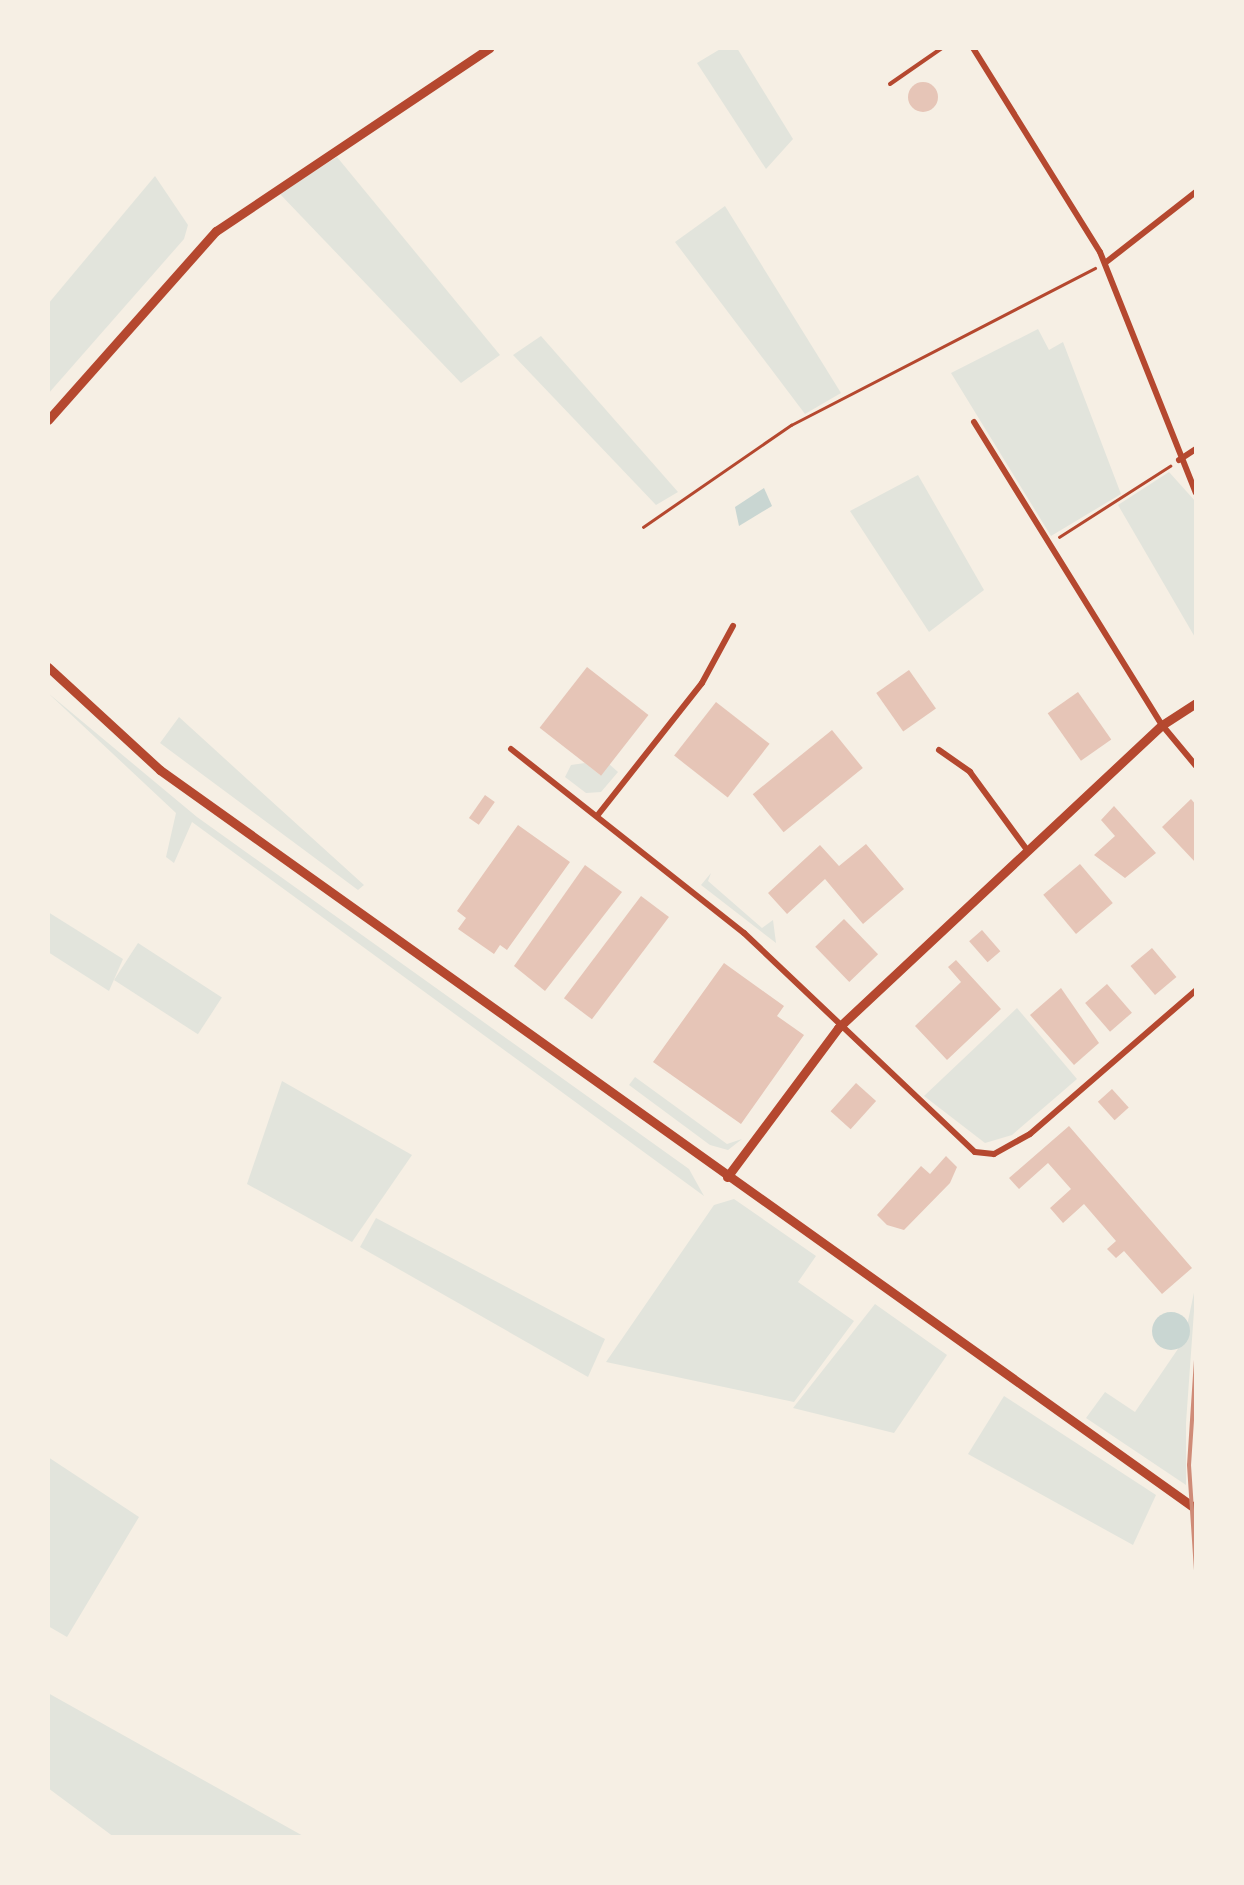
<!DOCTYPE html>
<html>
<head>
<meta charset="utf-8">
<style>
	body { margin:0 }
	#map { position:relative; width:1244px; height:1885px; overflow:hidden; background:#f6efe4; font-family:Mulish,sans-serif }
	div>[style] { position:absolute }
	[style*='--x'] { left:calc(var(--x)*1px); top:calc(var(--y)*1px); width:calc(var(--w)*1px); rotate:calc(var(--a)*1deg) }
	.green>* { inset:0; background:#e2e4dc; transform-origin:0 0 }
	.water>* { inset:0; background:#c9d6d2 }
	.round { border-radius:50% }
	.building>* { inset:0; background:#e6c5b7; transform-origin:0 0 }
	.path>* { height:2.5px; margin:-1.25px; padding:0 1.25px; transform-origin:1.25px; border-radius:1.25px; background:#b5482f }
	.service>* { height:4px; margin:-2px; padding:0 2px; transform-origin:2px; border-radius:2px; background:#b5482f }
	.minor>* { height:6px; margin:-3px; padding:0 3px; transform-origin:3px; border-radius:3px; background:#b5482f }
	.tertiary>* { height:9px; margin:-4.5px; padding:0 4.5px; transform-origin:4.5px; border-radius:4.5px; background:#b5482f }
	.secondary>* { height:9px; margin:-4.5px; padding:0 4.5px; transform-origin:4.5px; border-radius:4.5px; background:#b5482f }
	.rail>* { height:4px; margin:-2px; padding:0 2px; transform-origin:2px; border-radius:2px; background:#cf8b77 }
	span { translate:-50% -50%; white-space:nowrap; text-align:center; line-height:1.15; -webkit-text-stroke:8px #f6efe4; paint-order:stroke }
	.frame { position:absolute; inset:0; border:50px solid #f6efe4; pointer-events:none }
</style>
</head>
<body>
<div id="map">
	<div class="green">
		<div style="clip-path:polygon(722px 48px,737px 48px,793px 139px,766px 169px,697px 63px)"></div>
		<div style="clip-path:polygon(337px 157px,500px 355px,461px 383px,279px 193px)"></div>
		<div style="clip-path:polygon(155px 176px,188px 225px,184px 239px,48px 394px,48px 304px)"></div>
		<div style="clip-path:polygon(725px 206px,841px 393px,805px 414px,675px 242px)"></div>
		<div style="clip-path:polygon(1038px 329px,1049px 350px,1063px 342px,1121px 494px,1051px 536px,951px 373px)"></div>
		<div style="clip-path:polygon(541px 336px,678px 492px,656px 505px,513px 355px)"></div>
		<div style="clip-path:polygon(1169px 472px,1196px 502px,1196px 639px,1118px 505px)"></div>
		<div style="clip-path:polygon(918px 475px,984px 590px,929px 632px,850px 511px)"></div>
		<div style="clip-path:polygon(48px 693px,197px 817px,689px 1169px,704px 1196px,192px 822px,174px 863px,166px 857px,176px 813px)"></div>
		<div style="clip-path:polygon(179px 717px,258px 789px,364px 885px,358px 890px,160px 743px)"></div>
		<div style="clip-path:polygon(585px 763px,600px 775px,609px 764px,618px 772px,601px 792px,586px 793px,565px 777px,571px 765px)"></div>
		<div style="clip-path:polygon(711px 873px,708px 881px,762px 928px,773px 920px,776px 943px,701px 885px)"></div>
		<div style="clip-path:polygon(48px 912px,123px 959px,109px 991px,48px 952px)"></div>
		<div style="left:138px;top:943px;width:100px;height:44px;rotate:33deg"></div>
		<div style="clip-path:polygon(1017px 1008px,1077px 1079px,1012px 1135px,985px 1143px,924px 1096px)"></div>
		<div style="clip-path:polygon(635px 1077px,727px 1144px,742px 1139px,728px 1150px,710px 1145px,629px 1085px)"></div>
		<div style="clip-path:polygon(282px 1081px,412px 1155px,352px 1242px,247px 1184px)"></div>
		<div style="clip-path:polygon(734px 1199px,816px 1256px,798px 1282px,854px 1321px,794px 1402px,606px 1362px,714px 1205px)"></div>
		<div style="clip-path:polygon(376px 1218px,605px 1339px,588px 1377px,360px 1247px)"></div>
		<div style="clip-path:polygon(1196px 1283px,1186px 1423px,1186px 1485px,1086px 1418px,1105px 1392px,1135px 1412px,1184px 1340px)"></div>
		<div style="clip-path:polygon(875px 1304px,947px 1355px,894px 1433px,793px 1408px)"></div>
		<div style="clip-path:polygon(1004px 1396px,1156px 1495px,1133px 1545px,968px 1454px)"></div>
		<div style="clip-path:polygon(48px 1457px,139px 1517px,67px 1637px,48px 1626px)"></div>
		<div style="clip-path:polygon(48px 1692px,48px 1693px,305px 1837px,114px 1837px,48px 1788px)"></div>
	</div>
	<div class="water">
		<div style="clip-path:polygon(764px 488px,772px 506px,739px 526px,735px 507px)"></div>
		<div class="round" style="left:1152px;top:1312px;width:38px;height:38px"></div>
	</div>
	<div class="building">
		<div class="round" style="left:908px;top:82px;width:30px;height:30px"></div>
		<div style="left:587px;top:667px;width:78px;height:77px;rotate:38deg"></div>
		<div style="left:909px;top:670px;width:47px;height:40px;rotate:55deg"></div>
		<div style="left:1078px;top:692px;width:58px;height:37px;rotate:55deg"></div>
		<div style="left:716px;top:702px;width:68px;height:68px;rotate:38deg"></div>
		<div style="left:832px;top:730px;width:49px;height:102px;rotate:51deg"></div>
		<div style="left:485px;top:795px;width:12px;height:28px;rotate:35deg"></div>
		<div style="clip-path:polygon(1191px 799px,1196px 805px,1196px 863px,1162px 827px)"></div>
		<div style="clip-path:polygon(1114px 806px,1156px 853px,1125px 878px,1094px 855px,1115px 836px,1101px 820px)"></div>
		<div style="clip-path:polygon(518px 825px,570px 862px,507px 950px,500px 945px,494px 954px,458px 929px,466px 918px,457px 911px)"></div>
		<div style="clip-path:polygon(866px 844px,904px 889px,863px 924px,825px 879px,787px 914px,768px 893px,820px 845px,839px 866px)"></div>
		<div style="left:1080px;top:864px;width:51px;height:48px;rotate:50deg"></div>
		<div style="clip-path:polygon(585px 865px,622px 892px,545px 991px,514px 966px)"></div>
		<div style="left:641px;top:896px;width:35px;height:128px;rotate:37deg"></div>
		<div style="left:844px;top:919px;width:49px;height:40px;rotate:46deg"></div>
		<div style="left:982px;top:930px;width:28px;height:17px;rotate:49deg"></div>
		<div style="left:1152px;top:948px;width:38px;height:28px;rotate:50deg"></div>
		<div style="clip-path:polygon(956px 960px,1001px 1009px,947px 1060px,915px 1026px,961px 982px,948px 967px)"></div>
		<div style="clip-path:polygon(724px 963px,784px 1006px,777px 1016px,804px 1035px,741px 1124px,653px 1062px)"></div>
		<div style="left:1107px;top:984px;width:38px;height:29px;rotate:49deg"></div>
		<div style="clip-path:polygon(1061px 988px,1099px 1043px,1074px 1065px,1030px 1015px)"></div>
		<div style="left:856px;top:1083px;width:27px;height:38px;rotate:42deg"></div>
		<div style="left:1112px;top:1089px;width:25px;height:19px;rotate:48deg"></div>
		<div style="clip-path:polygon(1069px 1126px,1192px 1268px,1162px 1294px,1124px 1251px,1116px 1258px,1107px 1249px,1116px 1241px,1084px 1204px,1063px 1223px,1050px 1208px,1071px 1189px,1048px 1163px,1019px 1189px,1009px 1178px)"></div>
		<div style="clip-path:polygon(946px 1156px,957px 1167px,950px 1183px,904px 1230px,887px 1225px,877px 1215px,921px 1166px,930px 1174px)"></div>
	</div>
	<div class="path">
		<div style="--x:643;--y:527;--w:180;--a:-34.6"></div>
		<div style="--x:791;--y:425;--w:342;--a:-27.3"></div>
		<div style="--x:1059;--y:537;--w:132;--a:-32.6"></div>
	</div>
	<div class="service">
		<div style="--x:890;--y:84;--w:63;--a:-34.7"></div>
	</div>
	<div class="minor">
		<div style="--x:973;--y:48;--w:240;--a:58.1"></div>
		<div style="--x:1100;--y:252;--w:259;--a:68.3"></div>
		<div style="--x:1105;--y:263;--w:115;--a:-38"></div>
		<div style="--x:974;--y:422;--w:357;--a:58.2"></div>
		<div style="--x:1162;--y:725;--w:53;--a:50.3"></div>
		<div style="--x:1179;--y:460;--w:20;--a:-33"></div>
		<div style="--x:511;--y:749;--w:297;--a:38.3"></div>
		<div style="--x:744;--y:933;--w:318;--a:43.5"></div>
		<div style="--x:975;--y:1152;--w:19;--a:6"></div>
		<div style="--x:994;--y:1154;--w:41;--a:-29.1"></div>
		<div style="--x:1030;--y:1134;--w:220;--a:-40.9"></div>
		<div style="--x:939;--y:750;--w:38;--a:35"></div>
		<div style="--x:970;--y:772;--w:97;--a:53.8"></div>
		<div style="--x:597;--y:816;--w:169;--a:-51.7"></div>
		<div style="--x:702;--y:683;--w:65;--a:-61.5"></div>
	</div>
	<div class="tertiary">
		<div style="--x:48;--y:420;--w:253;--a:-48.4"></div>
		<div style="--x:216;--y:231;--w:329;--a:-33.8"></div>
		<div style="--x:727;--y:1177;--w:186;--a:-53.3"></div>
		<div style="--x:838;--y:1028;--w:444;--a:-43.1"></div>
		<div style="--x:1162;--y:725;--w:40;--a:-32.9"></div>
	</div>
	<div class="secondary">
		<div style="--x:48;--y:667;--w:152;--a:42.6"></div>
		<div style="--x:160;--y:770;--w:1273;--a:35.5"></div>
	</div>
	<div class="rail">
		<div style="--x:1196;--y:1360;--w:105;--a:93.8"></div>
		<div style="--x:1189;--y:1465;--w:105;--a:86.2"></div>
	</div>
	<div class="frame"></div>
</div>
</body>
</html>
